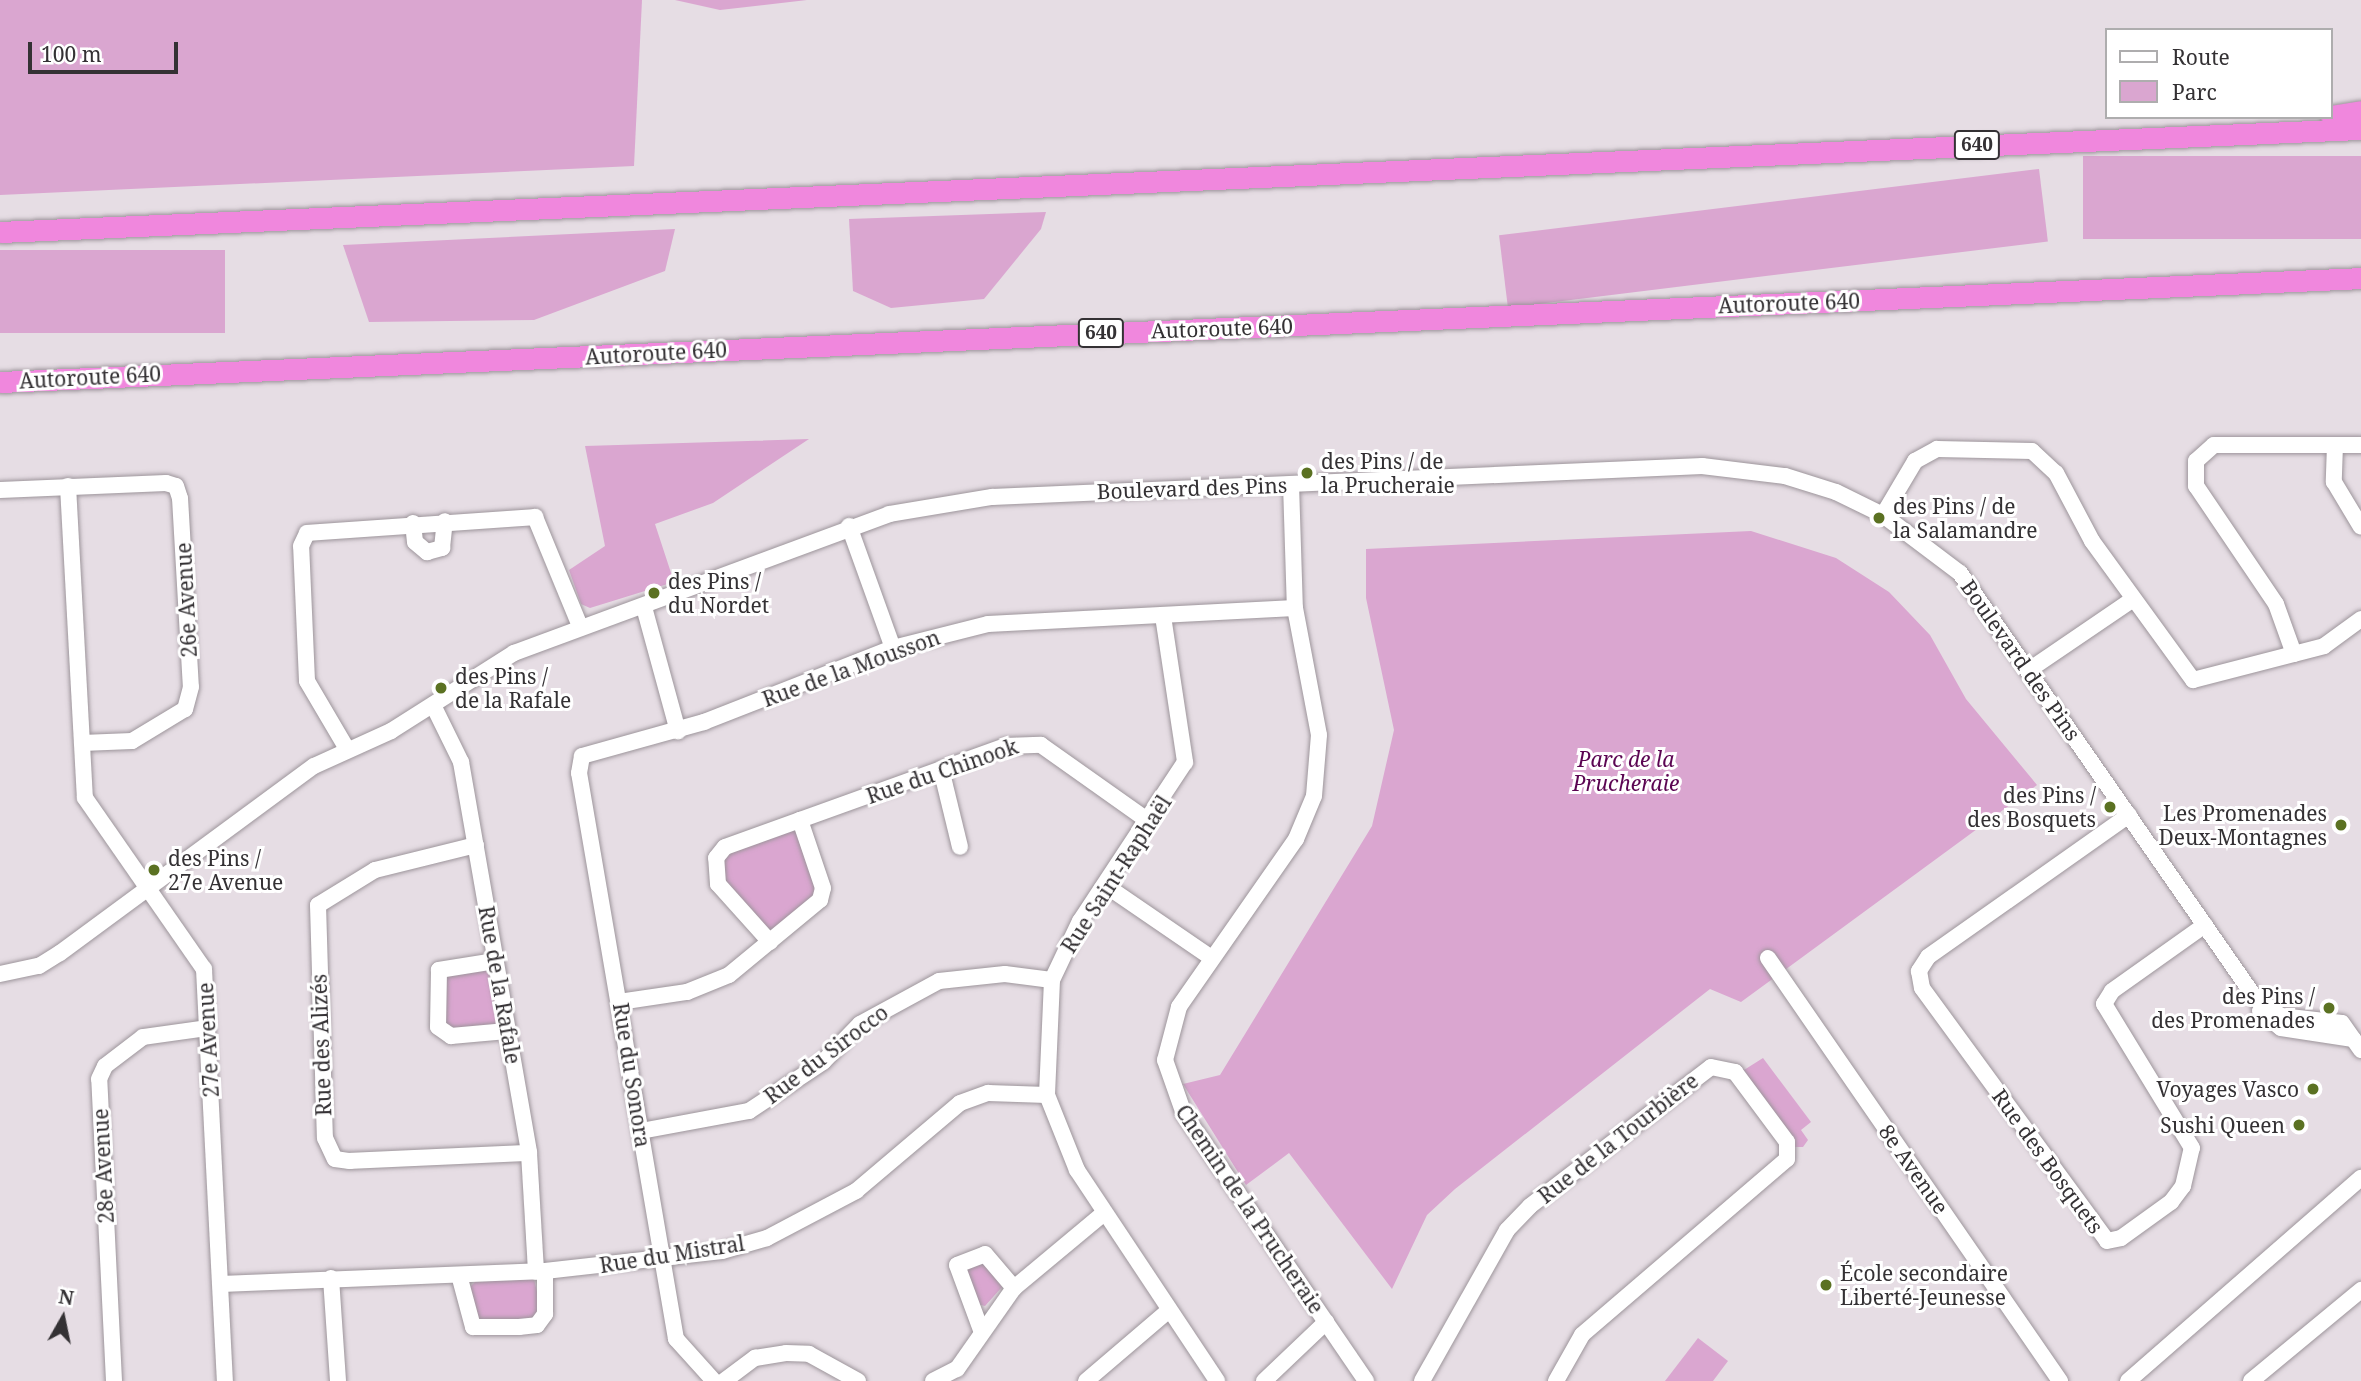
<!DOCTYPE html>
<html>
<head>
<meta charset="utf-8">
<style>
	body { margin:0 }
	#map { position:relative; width:2361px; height:1381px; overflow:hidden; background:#e6dde4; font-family:"Noto Serif",serif }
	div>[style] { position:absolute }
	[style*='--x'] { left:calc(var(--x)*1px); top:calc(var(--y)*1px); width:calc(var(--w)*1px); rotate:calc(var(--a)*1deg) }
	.green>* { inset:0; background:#daa6d0; transform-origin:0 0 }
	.roads { filter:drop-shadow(0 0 2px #9d959b) drop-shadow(0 0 2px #9d959b) }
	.minor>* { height:16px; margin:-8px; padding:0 8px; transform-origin:8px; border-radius:8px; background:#fff }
	.highway>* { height:21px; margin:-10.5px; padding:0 10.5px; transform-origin:10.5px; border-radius:10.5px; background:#f087dd }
	.dots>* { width:19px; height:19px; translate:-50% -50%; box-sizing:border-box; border:4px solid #fff; border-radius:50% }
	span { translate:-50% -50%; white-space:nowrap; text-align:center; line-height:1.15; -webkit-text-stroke:6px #fff; paint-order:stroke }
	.shield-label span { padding:2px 5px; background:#fff; border:2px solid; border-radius:5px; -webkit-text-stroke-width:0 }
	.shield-label { font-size:19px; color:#343134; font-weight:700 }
	.street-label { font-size:21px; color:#343134 }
	.poi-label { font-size:21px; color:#343134 }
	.left { translate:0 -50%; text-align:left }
	.right { translate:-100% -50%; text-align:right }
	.park-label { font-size:21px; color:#5b0552; font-style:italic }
	.legend { position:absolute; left:2105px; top:28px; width:228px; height:91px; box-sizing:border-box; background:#fff; border:2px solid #aeadae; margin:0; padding:9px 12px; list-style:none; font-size:21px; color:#343134 }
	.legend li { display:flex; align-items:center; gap:14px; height:35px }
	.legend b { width:35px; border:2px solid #aeadae }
	.north { position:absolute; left:28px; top:1283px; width:70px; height:70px; -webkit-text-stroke:5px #fff; paint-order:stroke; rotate:9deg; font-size:19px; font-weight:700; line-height:28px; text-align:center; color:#343134 }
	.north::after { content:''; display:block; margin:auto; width:24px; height:32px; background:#343134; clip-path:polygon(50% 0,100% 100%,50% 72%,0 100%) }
	.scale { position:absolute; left:28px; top:42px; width:150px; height:32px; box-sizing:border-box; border:4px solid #343134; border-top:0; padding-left:9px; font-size:21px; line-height:24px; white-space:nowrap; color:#343134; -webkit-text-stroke:5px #fff; paint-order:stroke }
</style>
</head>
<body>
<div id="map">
	<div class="green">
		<div style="clip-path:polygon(0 0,642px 0,634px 166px,0 195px)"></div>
		<div style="clip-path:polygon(675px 0,807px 0,720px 10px)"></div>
		<div style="left:2361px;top:156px;width:83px;height:278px;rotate:90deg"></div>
		<div style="left:2039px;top:169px;width:73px;height:544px;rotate:83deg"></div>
		<div style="clip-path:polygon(1046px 212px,1041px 229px,984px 299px,891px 308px,853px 291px,849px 219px)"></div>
		<div style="clip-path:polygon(675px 229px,665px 271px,534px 320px,369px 322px,343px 245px)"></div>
		<div style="left:225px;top:250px;width:83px;height:225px;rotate:90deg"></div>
		<div style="clip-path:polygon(809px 439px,713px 503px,655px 524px,674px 582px,590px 608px,581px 604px,569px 570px,605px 546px,585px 446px)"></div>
		<div style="clip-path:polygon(1751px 531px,1836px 558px,1889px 592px,1930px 635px,1966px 699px,2037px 785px,1741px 1002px,1710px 989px,1455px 1189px,1427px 1215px,1392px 1289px,1289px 1153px,1246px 1185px,1183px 1084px,1220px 1075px,1372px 826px,1394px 730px,1366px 598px,1366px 549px)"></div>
		<div style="clip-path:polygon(800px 820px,823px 888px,770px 942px,723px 893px,725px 847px)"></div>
		<div style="clip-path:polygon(495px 961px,507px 1031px,444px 1034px,439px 970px)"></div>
		<div style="clip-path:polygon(1763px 1058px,1811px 1122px,1801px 1130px,1808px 1140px,1803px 1147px,1795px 1147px,1744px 1070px)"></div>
		<div style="clip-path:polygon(980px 1259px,1002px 1287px,985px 1306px,977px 1304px,964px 1266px)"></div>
		<div style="clip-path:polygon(478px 1279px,534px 1279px,541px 1309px,535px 1319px,476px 1321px,468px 1289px)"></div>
		<div style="clip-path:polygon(1698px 1338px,1728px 1361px,1713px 1381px,1665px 1381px)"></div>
	</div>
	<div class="roads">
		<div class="minor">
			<div style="--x:2335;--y:445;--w:37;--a:92"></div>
			<div style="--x:2334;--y:482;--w:52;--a:59"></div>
			<div style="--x:1291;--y:484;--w:124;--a:88.2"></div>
			<div style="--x:1295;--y:608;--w:129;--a:79.3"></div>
			<div style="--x:1319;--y:735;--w:61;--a:94.7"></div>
			<div style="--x:1314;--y:796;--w:47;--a:112.7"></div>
			<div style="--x:1296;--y:839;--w:205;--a:124.9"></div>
			<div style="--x:1179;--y:1007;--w:55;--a:104.8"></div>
			<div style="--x:1165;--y:1060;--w:57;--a:70.6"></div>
			<div style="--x:1184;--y:1114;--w:323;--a:55.7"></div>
			<div style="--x:68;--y:486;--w:312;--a:86.9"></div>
			<div style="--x:85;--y:798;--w:208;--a:55.2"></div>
			<div style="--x:204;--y:969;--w:413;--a:87.1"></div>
			<div style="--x:0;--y:490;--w:166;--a:-2.4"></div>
			<div style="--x:166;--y:483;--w:10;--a:17"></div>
			<div style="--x:176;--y:486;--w:13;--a:72"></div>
			<div style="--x:180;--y:498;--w:189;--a:86.7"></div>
			<div style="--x:191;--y:687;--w:23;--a:105"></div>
			<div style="--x:185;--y:709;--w:62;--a:148.9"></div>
			<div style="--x:132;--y:741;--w:50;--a:177.7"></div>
			<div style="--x:1883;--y:515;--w:63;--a:-59.3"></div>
			<div style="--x:1915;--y:461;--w:25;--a:-29"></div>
			<div style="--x:1937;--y:449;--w:95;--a:1.2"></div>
			<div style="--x:2032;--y:451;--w:33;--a:43"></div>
			<div style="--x:2056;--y:473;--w:77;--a:62.1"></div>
			<div style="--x:2092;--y:541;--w:172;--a:54"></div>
			<div style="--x:2193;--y:680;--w:135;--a:-14.5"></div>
			<div style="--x:2324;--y:646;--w:46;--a:-36.1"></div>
			<div style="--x:413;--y:523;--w:19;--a:84"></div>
			<div style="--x:415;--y:542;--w:16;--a:40"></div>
			<div style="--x:427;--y:552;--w:16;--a:-15"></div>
			<div style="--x:442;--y:548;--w:27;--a:-84"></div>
			<div style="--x:849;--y:526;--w:130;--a:70.2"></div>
			<div style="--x:644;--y:607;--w:129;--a:74.7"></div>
			<div style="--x:1163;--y:616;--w:148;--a:81.4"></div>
			<div style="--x:1185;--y:762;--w:191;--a:123.4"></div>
			<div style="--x:1080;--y:921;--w:65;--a:115.4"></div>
			<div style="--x:1052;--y:980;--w:115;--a:92.5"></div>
			<div style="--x:1047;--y:1095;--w:81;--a:68.2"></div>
			<div style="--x:1077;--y:1170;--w:253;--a:56.4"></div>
			<div style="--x:2294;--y:654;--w:53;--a:-109.8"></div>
			<div style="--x:2276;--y:604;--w:143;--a:-124.1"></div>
			<div style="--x:2196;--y:486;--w:25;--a:-90"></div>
			<div style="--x:2196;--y:461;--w:24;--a:-42"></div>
			<div style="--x:2214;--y:445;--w:147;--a:0"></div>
			<div style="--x:2029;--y:670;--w:125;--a:-34.2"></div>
			<div style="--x:433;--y:705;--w:64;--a:63.8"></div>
			<div style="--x:461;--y:762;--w:397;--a:80.1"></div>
			<div style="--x:529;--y:1153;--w:119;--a:86.6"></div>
			<div style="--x:347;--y:749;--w:79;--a:-120.5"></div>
			<div style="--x:307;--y:681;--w:135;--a:-92.5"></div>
			<div style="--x:301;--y:546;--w:14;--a:-65"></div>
			<div style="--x:307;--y:533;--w:229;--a:-4"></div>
			<div style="--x:535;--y:517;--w:118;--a:67.6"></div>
			<div style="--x:941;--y:769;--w:80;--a:76.3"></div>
			<div style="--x:2129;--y:815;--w:246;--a:144.8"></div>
			<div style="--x:1928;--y:957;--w:17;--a:123"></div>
			<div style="--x:1919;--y:971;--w:17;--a:80"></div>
			<div style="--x:1922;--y:988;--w:313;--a:53.8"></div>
			<div style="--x:2107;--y:1241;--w:14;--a:-12"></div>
			<div style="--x:2121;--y:1238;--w:62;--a:-35.8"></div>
			<div style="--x:2171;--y:1202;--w:20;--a:-53"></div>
			<div style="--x:2183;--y:1186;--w:39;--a:-77"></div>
			<div style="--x:2192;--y:1148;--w:169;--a:-121.4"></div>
			<div style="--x:2104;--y:1004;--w:15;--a:-58"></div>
			<div style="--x:2112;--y:991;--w:114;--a:-35.4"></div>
			<div style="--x:476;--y:845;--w:104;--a:166.1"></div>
			<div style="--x:375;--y:870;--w:67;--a:148.4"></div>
			<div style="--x:318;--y:905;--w:233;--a:88.3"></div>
			<div style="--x:325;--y:1138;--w:23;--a:65"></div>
			<div style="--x:335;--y:1159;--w:15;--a:8"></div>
			<div style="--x:350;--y:1161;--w:179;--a:-2.6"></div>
			<div style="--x:1105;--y:885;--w:127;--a:34.4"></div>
			<div style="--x:770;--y:942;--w:78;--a:-131.9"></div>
			<div style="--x:718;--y:884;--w:26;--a:-94"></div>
			<div style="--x:716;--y:858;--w:14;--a:-51"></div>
			<div style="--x:725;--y:847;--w:298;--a:-19.8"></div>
			<div style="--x:1005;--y:746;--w:36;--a:-2"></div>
			<div style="--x:1041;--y:745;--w:130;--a:35.3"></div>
			<div style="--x:1768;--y:958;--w:514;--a:55.38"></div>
			<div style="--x:495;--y:961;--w:57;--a:170.9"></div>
			<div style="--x:439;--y:970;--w:57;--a:91"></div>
			<div style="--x:438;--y:1027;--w:16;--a:35"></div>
			<div style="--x:451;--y:1036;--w:56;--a:-5.1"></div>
			<div style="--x:0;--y:974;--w:40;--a:-12"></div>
			<div style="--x:39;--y:966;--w:25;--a:-32"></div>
			<div style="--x:60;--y:953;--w:315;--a:-36.4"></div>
			<div style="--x:314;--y:766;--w:85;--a:-24.4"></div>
			<div style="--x:391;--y:731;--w:146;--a:-32.4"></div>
			<div style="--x:514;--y:653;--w:400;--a:-20.3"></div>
			<div style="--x:889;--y:514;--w:104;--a:-9.4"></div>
			<div style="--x:992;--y:497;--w:711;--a:-2.5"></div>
			<div style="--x:1702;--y:466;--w:84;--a:6.9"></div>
			<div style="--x:1785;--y:476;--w:53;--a:17.4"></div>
			<div style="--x:1836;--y:492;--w:52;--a:26.1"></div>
			<div style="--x:1883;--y:515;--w:96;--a:37"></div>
			<div style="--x:1960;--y:573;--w:519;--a:55.21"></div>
			<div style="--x:2256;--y:999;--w:30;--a:34"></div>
			<div style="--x:2281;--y:1016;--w:61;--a:6.5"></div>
			<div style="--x:2342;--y:1023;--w:33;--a:55"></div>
			<div style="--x:619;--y:1002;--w:69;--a:-8.4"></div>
			<div style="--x:687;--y:992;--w:45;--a:-22"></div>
			<div style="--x:729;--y:975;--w:118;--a:-39.5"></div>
			<div style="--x:820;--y:900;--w:12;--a:-76"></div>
			<div style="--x:823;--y:888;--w:72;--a:-108.7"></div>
			<div style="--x:2260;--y:1011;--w:27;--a:39"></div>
			<div style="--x:2281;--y:1028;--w:73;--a:8.7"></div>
			<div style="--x:641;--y:1131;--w:110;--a:-10.5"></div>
			<div style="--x:749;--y:1111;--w:89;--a:-33.5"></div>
			<div style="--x:823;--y:1062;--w:53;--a:-45.8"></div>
			<div style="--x:860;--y:1024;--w:90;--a:-28.6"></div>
			<div style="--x:939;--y:981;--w:66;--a:-6.1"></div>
			<div style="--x:1005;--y:974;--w:47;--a:7.3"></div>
			<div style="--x:459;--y:1275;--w:54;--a:74.9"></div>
			<div style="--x:473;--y:1327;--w:46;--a:0"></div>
			<div style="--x:519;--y:1327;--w:18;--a:-6"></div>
			<div style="--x:537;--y:1325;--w:14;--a:-54"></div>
			<div style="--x:545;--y:1314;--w:43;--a:-90"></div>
			<div style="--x:331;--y:1278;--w:103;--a:86.1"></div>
			<div style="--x:221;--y:1284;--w:324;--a:-2.3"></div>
			<div style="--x:545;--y:1271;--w:178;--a:-6.4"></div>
			<div style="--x:722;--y:1251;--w:47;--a:-16.1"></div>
			<div style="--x:767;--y:1238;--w:101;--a:-27.8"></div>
			<div style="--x:856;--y:1191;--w:136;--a:-40.2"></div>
			<div style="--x:960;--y:1103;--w:30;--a:-20"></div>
			<div style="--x:988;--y:1093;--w:59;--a:1.9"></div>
			<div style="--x:981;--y:1330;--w:69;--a:-110.3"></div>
			<div style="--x:957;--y:1265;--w:30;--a:-21"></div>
			<div style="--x:985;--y:1254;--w:45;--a:49.5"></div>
			<div style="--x:114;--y:1381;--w:302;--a:-92.8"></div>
			<div style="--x:99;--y:1079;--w:14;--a:-65"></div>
			<div style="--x:105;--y:1066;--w:48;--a:-37.3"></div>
			<div style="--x:143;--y:1037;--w:65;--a:-8"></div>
			<div style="--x:714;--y:1381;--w:57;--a:-132.1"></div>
			<div style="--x:676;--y:1339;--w:574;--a:-99.72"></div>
			<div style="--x:579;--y:773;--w:17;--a:-80"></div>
			<div style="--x:582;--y:756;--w:127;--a:-15.6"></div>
			<div style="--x:704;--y:722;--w:203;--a:-21.4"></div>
			<div style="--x:893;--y:648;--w:98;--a:-14.2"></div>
			<div style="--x:988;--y:624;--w:307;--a:-3"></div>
			<div style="--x:724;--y:1381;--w:39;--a:-37"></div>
			<div style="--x:755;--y:1358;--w:31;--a:-9"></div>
			<div style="--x:786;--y:1353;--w:23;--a:2"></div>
			<div style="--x:809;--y:1354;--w:56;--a:28.9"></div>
			<div style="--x:933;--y:1381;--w:27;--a:-27"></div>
			<div style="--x:957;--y:1369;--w:99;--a:-54.9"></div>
			<div style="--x:1014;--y:1288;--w:117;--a:-39.8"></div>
			<div style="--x:1086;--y:1381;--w:109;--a:-40.5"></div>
			<div style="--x:1264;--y:1381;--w:86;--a:-43.6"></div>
			<div style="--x:1422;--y:1381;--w:173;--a:-60.6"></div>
			<div style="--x:1507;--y:1230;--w:33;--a:-46"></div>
			<div style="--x:1530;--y:1206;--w:228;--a:-37.5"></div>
			<div style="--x:1711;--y:1067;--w:25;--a:12"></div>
			<div style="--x:1735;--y:1072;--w:87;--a:53.4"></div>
			<div style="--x:1787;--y:1142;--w:17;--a:90"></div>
			<div style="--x:1787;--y:1159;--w:270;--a:139.4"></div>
			<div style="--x:1582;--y:1335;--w:53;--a:119.5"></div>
			<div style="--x:2128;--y:1381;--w:309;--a:-41.1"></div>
			<div style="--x:2251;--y:1381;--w:143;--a:-39.6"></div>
		</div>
		<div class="highway">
			<div style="--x:2331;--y:116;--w:30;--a:-9"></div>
			<div style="--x:0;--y:232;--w:2363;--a:-2.5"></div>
			<div style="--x:0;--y:382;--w:2363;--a:-2.52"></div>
		</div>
	</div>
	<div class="dots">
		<div style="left:1307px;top:473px;background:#5b7122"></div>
		<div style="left:1879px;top:518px;background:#5b7122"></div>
		<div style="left:654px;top:593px;background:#5b7122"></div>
		<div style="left:441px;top:688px;background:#5b7122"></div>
		<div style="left:2110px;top:807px;background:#5b7122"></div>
		<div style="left:2341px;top:825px;background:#5b7122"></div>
		<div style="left:154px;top:870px;background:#5b7122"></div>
		<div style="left:2329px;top:1008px;background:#5b7122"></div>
		<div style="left:2313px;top:1089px;background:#5b7122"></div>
		<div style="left:2299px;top:1125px;background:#5b7122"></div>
		<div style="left:1826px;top:1285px;background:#5b7122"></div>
	</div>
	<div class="shield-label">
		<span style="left:1977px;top:145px">640</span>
		<span style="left:1101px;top:333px">640</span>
	</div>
	<div class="street-label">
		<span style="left:1789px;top:303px;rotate:-2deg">Autoroute 640</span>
		<span style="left:1222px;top:328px;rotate:-2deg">Autoroute 640</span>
		<span style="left:656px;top:353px;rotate:-3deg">Autoroute 640</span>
		<span style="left:90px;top:377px;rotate:-3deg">Autoroute 640</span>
		<span style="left:1192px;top:488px;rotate:-2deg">Boulevard des Pins</span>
		<span style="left:186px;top:600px;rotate:-93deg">26e Avenue</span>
		<span style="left:2021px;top:660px;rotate:55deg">Boulevard des Pins</span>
		<span style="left:851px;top:668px;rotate:-20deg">Rue de la Mousson</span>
		<span style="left:942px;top:771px;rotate:-19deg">Rue du Chinook</span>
		<span style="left:1116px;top:874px;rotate:-57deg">Rue Saint-Raphaël</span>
		<span style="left:500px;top:985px;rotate:80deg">Rue de la Rafale</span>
		<span style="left:208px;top:1040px;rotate:-93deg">27e Avenue</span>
		<span style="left:321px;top:1045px;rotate:-92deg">Rue des Alizés</span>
		<span style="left:826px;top:1054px;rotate:-37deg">Rue du Sirocco</span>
		<span style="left:632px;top:1075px;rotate:81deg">Rue du Sonora</span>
		<span style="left:1618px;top:1138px;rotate:-38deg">Rue de la Tourbière</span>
		<span style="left:2048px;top:1161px;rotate:54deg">Rue des Bosquets</span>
		<span style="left:103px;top:1166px;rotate:-93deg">28e Avenue</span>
		<span style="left:1914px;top:1169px;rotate:55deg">8e Avenue</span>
		<span style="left:1250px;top:1209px;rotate:56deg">Chemin de la Prucheraie</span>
		<span style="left:672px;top:1254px;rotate:-9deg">Rue du Mistral</span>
	</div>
	<div class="poi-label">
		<span class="left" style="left:1321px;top:473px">des Pins / de<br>la Prucheraie</span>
		<span class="left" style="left:1893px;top:518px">des Pins / de<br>la Salamandre</span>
		<span class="left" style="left:668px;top:593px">des Pins /<br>du Nordet</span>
		<span class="left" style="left:455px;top:688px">des Pins /<br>de la Rafale</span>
		<span class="right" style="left:2096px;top:807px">des Pins /<br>des Bosquets</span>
		<span class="right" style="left:2327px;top:825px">Les Promenades<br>Deux-Montagnes</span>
		<span class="left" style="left:168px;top:870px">des Pins /<br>27e Avenue</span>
		<span class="right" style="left:2315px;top:1008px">des Pins /<br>des Promenades</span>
		<span class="right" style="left:2299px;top:1089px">Voyages Vasco</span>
		<span class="right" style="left:2285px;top:1125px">Sushi Queen</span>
		<span class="left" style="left:1840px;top:1285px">École secondaire<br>Liberté-Jeunesse</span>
	</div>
	<div class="park-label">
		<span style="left:1626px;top:771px">Parc de la<br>Prucheraie</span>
	</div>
	<ul class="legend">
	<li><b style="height:9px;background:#fff"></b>Route</li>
	<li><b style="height:19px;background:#daa6d0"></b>Parc</li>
	</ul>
	<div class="north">N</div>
	<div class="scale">100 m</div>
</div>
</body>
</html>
